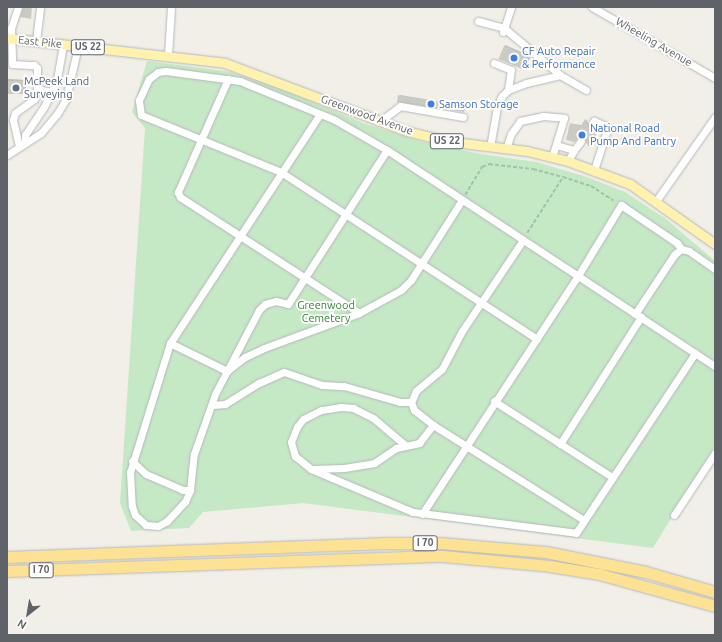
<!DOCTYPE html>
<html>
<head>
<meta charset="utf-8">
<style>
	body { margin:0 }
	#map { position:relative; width:722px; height:642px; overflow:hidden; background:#f1efe8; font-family:Ubuntu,sans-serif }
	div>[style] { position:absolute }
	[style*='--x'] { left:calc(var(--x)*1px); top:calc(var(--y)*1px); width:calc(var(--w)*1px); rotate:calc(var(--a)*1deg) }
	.green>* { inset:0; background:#c5e8c5 }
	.shadow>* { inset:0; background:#0003; transform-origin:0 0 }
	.building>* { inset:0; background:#cccac5; transform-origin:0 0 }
	.minor-tunnel>* { height:7px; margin-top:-3.5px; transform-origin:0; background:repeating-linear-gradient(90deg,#ccccc8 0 7px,transparent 0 10.5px) }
	.path>* { height:1.5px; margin-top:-0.75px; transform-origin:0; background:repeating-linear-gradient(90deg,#9cc7a9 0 4px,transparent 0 6px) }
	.roads { filter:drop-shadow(0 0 1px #b5b8bc) drop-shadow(0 0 1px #b5b8bc) }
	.minor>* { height:7px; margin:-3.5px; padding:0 3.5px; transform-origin:3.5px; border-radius:3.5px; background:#fff }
	.major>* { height:9px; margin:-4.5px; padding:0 4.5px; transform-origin:4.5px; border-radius:4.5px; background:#fff2af }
	.highway>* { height:11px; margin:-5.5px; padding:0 5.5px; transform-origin:5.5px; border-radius:5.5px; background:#fde293 }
	.dots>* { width:11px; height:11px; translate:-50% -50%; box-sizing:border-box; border:2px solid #fff; border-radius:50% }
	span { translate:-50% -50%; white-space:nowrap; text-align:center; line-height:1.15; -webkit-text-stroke:3.5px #fff; paint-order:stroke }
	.shield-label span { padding:1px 3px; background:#fff; border:1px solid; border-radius:3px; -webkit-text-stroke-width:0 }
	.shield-label { font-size:10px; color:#5f6368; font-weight:700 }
	.street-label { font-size:11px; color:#5f6368 }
	.shop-label { font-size:11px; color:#366cbe }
	.left { translate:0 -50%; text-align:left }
	.service-label { font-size:11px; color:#4e5e75 }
	.park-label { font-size:11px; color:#348238 }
	.frame { position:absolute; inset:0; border:8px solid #5f6368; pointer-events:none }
	.north { position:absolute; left:8px; top:594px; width:40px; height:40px; -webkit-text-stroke:3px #fff; paint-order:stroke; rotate:211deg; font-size:11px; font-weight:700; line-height:16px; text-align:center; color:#5f6368 }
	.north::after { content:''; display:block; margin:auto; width:14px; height:18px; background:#5f6368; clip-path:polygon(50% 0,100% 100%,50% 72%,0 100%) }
</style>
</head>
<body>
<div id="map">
	<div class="green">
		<div style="clip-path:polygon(147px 61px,231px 72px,280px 88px,363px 123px,423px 142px,481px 154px,536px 162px,584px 176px,625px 192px,666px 219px,715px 261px,715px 446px,653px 548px,303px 503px,203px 512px,189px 528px,131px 531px,120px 503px,145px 128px,132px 112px)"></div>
	</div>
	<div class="shadow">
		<div style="left:505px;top:45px;width:28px;height:15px;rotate:23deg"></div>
		<div style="left:26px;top:80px;width:13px;height:19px;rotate:94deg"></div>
		<div style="clip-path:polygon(400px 95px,466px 106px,465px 110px,399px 96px)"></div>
		<div style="clip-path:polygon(586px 119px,590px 127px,600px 129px,589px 145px,571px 124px,582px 125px)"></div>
	</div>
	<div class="building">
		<div style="clip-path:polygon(23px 7px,32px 7px,31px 19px,20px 17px)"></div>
		<div style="left:504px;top:46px;width:28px;height:14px;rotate:23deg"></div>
		<div style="left:26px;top:81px;width:13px;height:19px;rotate:90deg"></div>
		<div style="clip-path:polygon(398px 95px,465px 107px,464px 112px,397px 102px)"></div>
		<div style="clip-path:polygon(585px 119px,589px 128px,600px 130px,589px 147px,582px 136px,574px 142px,566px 140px,570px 123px,581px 126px)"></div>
	</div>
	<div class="minor-tunnel">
		<div style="--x:581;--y:141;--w:20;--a:-57"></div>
	</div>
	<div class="path">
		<div style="--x:465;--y:195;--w:33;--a:-59"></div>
		<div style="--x:482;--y:167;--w:8;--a:-23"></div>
		<div style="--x:489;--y:164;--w:44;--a:6.5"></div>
		<div style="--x:533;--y:169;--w:31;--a:15"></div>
		<div style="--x:527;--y:233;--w:67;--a:-57.3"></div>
		<div style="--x:563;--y:177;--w:29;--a:18"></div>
		<div style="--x:591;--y:186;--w:27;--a:33"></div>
	</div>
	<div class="roads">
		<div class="minor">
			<div style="--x:18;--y:7;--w:22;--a:108"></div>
			<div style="--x:11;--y:28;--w:36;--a:88"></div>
			<div style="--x:12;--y:64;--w:22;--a:3"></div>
			<div style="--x:34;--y:65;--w:4;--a:45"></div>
			<div style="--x:37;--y:68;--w:21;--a:90"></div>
			<div style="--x:592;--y:7;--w:142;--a:30"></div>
			<div style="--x:478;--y:21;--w:27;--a:15"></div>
			<div style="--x:504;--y:28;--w:73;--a:40"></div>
			<div style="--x:560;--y:75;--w:30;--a:30"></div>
			<div style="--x:503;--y:32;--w:26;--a:-72"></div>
			<div style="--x:36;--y:41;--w:34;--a:-83"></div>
			<div style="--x:168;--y:55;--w:48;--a:-86.4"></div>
			<div style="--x:494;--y:63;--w:18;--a:22"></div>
			<div style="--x:511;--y:70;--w:20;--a:99"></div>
			<div style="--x:228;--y:79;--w:124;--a:113.9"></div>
			<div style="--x:178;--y:192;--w:5;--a:68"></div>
			<div style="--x:180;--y:197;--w:213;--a:32.9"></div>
			<div style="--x:320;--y:114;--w:274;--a:123.2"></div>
			<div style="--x:170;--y:343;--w:135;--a:107.2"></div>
			<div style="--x:130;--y:472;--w:34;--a:87"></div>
			<div style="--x:132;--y:506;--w:9;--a:72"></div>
			<div style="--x:135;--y:515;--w:15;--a:42"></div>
			<div style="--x:146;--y:525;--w:12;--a:5"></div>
			<div style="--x:158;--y:526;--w:10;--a:-29"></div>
			<div style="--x:167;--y:521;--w:26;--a:-47"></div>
			<div style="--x:185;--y:502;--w:13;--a:-67"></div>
			<div style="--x:190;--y:490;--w:36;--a:-84"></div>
			<div style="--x:194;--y:454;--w:64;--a:-70.7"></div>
			<div style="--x:215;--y:394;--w:95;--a:-62.4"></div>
			<div style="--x:259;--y:310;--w:8;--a:-45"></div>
			<div style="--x:265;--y:304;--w:11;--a:-15"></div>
			<div style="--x:276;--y:301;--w:12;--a:14"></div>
			<div style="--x:288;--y:304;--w:183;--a:-57.3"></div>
			<div style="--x:379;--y:122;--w:26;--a:-37"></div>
			<div style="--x:400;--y:106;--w:64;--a:9.9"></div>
			<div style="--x:592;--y:124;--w:4;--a:-56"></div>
			<div style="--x:594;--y:121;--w:15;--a:23"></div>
			<div style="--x:608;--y:127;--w:45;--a:108"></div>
			<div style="--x:25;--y:141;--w:6;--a:-90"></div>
			<div style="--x:25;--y:135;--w:34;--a:-56"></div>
			<div style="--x:44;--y:107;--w:31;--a:-65"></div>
			<div style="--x:57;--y:79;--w:36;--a:-80"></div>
			<div style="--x:556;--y:145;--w:19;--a:16"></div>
			<div style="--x:574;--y:150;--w:13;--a:119"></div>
			<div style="--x:19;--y:146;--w:27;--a:-103"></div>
			<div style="--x:13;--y:120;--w:7;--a:-74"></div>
			<div style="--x:15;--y:113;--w:24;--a:-36"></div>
			<div style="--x:34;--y:99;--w:10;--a:-73"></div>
			<div style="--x:37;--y:89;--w:15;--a:11"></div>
			<div style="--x:490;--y:147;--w:41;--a:-80.1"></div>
			<div style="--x:497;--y:107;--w:12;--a:-66"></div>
			<div style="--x:502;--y:96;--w:8;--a:-45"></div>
			<div style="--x:508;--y:90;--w:19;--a:-21"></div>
			<div style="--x:526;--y:83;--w:35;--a:-13"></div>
			<div style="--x:506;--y:149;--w:16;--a:-72"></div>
			<div style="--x:511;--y:134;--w:16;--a:-55"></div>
			<div style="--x:520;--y:121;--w:24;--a:-12"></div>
			<div style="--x:543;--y:116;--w:21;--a:5"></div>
			<div style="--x:564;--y:118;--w:41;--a:107.1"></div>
			<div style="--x:574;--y:150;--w:11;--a:-52"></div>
			<div style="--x:7;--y:155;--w:40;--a:-32.9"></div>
			<div style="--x:41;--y:133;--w:25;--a:-50"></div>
			<div style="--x:57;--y:114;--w:17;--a:-59"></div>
			<div style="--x:66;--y:99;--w:54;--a:-77.2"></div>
			<div style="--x:656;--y:201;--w:103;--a:-54.9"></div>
			<div style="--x:523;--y:240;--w:110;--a:123.8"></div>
			<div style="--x:462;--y:331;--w:43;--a:117.8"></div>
			<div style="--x:442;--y:369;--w:34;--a:140"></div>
			<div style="--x:416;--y:391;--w:12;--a:114"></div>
			<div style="--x:411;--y:402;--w:9;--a:69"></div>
			<div style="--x:414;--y:410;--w:24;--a:38"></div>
			<div style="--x:433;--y:425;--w:178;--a:32.2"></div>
			<div style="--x:635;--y:314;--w:71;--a:-56.5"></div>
			<div style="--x:674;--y:255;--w:9;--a:-41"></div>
			<div style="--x:681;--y:249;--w:8;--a:14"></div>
			<div style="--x:689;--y:251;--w:32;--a:35"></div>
			<div style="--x:537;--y:339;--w:306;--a:-146.9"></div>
			<div style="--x:281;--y:172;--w:151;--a:-157.8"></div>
			<div style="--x:141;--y:115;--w:15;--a:-98"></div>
			<div style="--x:139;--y:100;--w:23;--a:-65"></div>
			<div style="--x:149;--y:79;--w:11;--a:-38"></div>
			<div style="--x:158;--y:72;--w:8;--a:-7"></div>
			<div style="--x:166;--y:71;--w:75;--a:7.7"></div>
			<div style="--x:240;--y:81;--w:103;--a:22.3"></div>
			<div style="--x:335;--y:120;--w:60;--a:30"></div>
			<div style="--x:387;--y:150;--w:393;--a:33.4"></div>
			<div style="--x:170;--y:343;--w:64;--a:26.2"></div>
			<div style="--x:227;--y:371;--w:23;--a:-38"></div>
			<div style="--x:245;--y:357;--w:21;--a:-25"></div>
			<div style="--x:264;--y:348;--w:101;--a:-20.2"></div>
			<div style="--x:359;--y:313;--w:48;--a:-28.7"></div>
			<div style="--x:401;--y:290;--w:14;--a:-45"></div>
			<div style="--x:411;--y:280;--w:95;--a:-57.5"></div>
			<div style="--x:494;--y:401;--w:140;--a:32.8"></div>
			<div style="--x:213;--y:405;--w:12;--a:-5"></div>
			<div style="--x:225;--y:404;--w:40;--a:-32"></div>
			<div style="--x:259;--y:383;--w:27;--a:-24"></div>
			<div style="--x:284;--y:372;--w:40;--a:18.9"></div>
			<div style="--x:322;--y:385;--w:22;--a:3"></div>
			<div style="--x:344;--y:386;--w:58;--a:15.9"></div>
			<div style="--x:400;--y:402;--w:11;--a:0"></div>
			<div style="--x:560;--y:444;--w:151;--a:-57.5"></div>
			<div style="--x:405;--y:445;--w:42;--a:-139.8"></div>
			<div style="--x:373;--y:418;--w:22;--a:-153"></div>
			<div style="--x:353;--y:408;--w:12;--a:-175"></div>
			<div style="--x:341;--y:407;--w:20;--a:171"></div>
			<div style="--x:321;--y:410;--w:20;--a:153"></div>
			<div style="--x:303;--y:419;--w:10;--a:127"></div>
			<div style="--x:297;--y:427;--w:16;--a:112"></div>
			<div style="--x:291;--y:442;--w:15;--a:74"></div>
			<div style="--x:295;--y:456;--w:21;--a:39"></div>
			<div style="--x:311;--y:469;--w:111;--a:22.9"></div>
			<div style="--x:413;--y:512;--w:164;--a:7.3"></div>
			<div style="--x:576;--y:533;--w:216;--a:-56.5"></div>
			<div style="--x:132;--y:461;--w:19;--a:43"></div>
			<div style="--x:146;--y:474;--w:40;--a:23.4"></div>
			<div style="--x:183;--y:490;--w:7;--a:0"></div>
			<div style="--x:314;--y:469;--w:30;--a:-2"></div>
			<div style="--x:344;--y:468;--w:30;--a:-9"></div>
			<div style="--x:374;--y:463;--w:27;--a:-34"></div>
			<div style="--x:396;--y:448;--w:24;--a:-12"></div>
			<div style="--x:419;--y:443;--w:23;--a:-52"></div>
			<div style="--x:422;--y:514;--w:281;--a:-56.8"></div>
			<div style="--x:576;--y:279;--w:87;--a:-58.7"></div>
			<div style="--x:621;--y:205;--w:68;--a:34.2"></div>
			<div style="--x:677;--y:243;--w:7;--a:56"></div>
			<div style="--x:674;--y:515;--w:74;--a:-56.5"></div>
		</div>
		<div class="major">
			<div style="--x:7;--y:38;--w:219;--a:6.5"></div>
			<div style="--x:225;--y:63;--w:194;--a:20.5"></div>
			<div style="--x:407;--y:131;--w:40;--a:14.4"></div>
			<div style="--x:446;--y:141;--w:82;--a:7"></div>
			<div style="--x:527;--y:151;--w:42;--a:13.7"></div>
			<div style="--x:568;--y:161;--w:66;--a:20.4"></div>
			<div style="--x:630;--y:184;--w:104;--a:35.2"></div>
		</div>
		<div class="highway">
			<div style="--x:7;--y:557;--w:375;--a:-2.1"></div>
			<div style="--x:382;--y:543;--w:58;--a:0"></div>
			<div style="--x:440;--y:543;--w:106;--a:4.9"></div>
			<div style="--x:546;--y:552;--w:102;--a:11.3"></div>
			<div style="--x:646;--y:572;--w:72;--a:16.2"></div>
			<div style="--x:7;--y:571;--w:436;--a:-2"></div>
			<div style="--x:443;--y:556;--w:107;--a:5.3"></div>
			<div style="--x:550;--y:566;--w:50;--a:9.3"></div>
			<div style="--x:599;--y:574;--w:120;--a:15.4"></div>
		</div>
	</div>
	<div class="dots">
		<div style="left:514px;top:58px;background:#3f7fe0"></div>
		<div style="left:16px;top:88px;background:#5c6f8a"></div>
		<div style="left:431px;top:104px;background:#3f7fe0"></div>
		<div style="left:582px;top:135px;background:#3f7fe0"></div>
	</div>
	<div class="shield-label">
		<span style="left:88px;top:47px">US 22</span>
		<span style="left:447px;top:141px">US 22</span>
		<span style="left:425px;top:543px">I 70</span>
		<span style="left:41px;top:570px">I 70</span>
	</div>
	<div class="street-label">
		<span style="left:40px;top:42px;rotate:6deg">East Pike</span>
		<span style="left:654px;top:42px;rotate:30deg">Wheeling Avenue</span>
		<span style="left:367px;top:115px;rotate:20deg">Greenwood Avenue</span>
	</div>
	<div class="shop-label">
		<span class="left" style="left:522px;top:58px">CF Auto Repair<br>&amp; Performance</span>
		<span class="left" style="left:439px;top:104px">Samson Storage</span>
		<span class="left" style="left:590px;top:135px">National Road<br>Pump And Pantry</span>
	</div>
	<div class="service-label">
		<span class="left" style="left:24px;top:88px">McPeek Land<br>Surveying</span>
	</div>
	<div class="park-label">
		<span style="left:326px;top:312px">Greenwood<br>Cemetery</span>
	</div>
	<div class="frame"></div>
	<div class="north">N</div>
</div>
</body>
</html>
